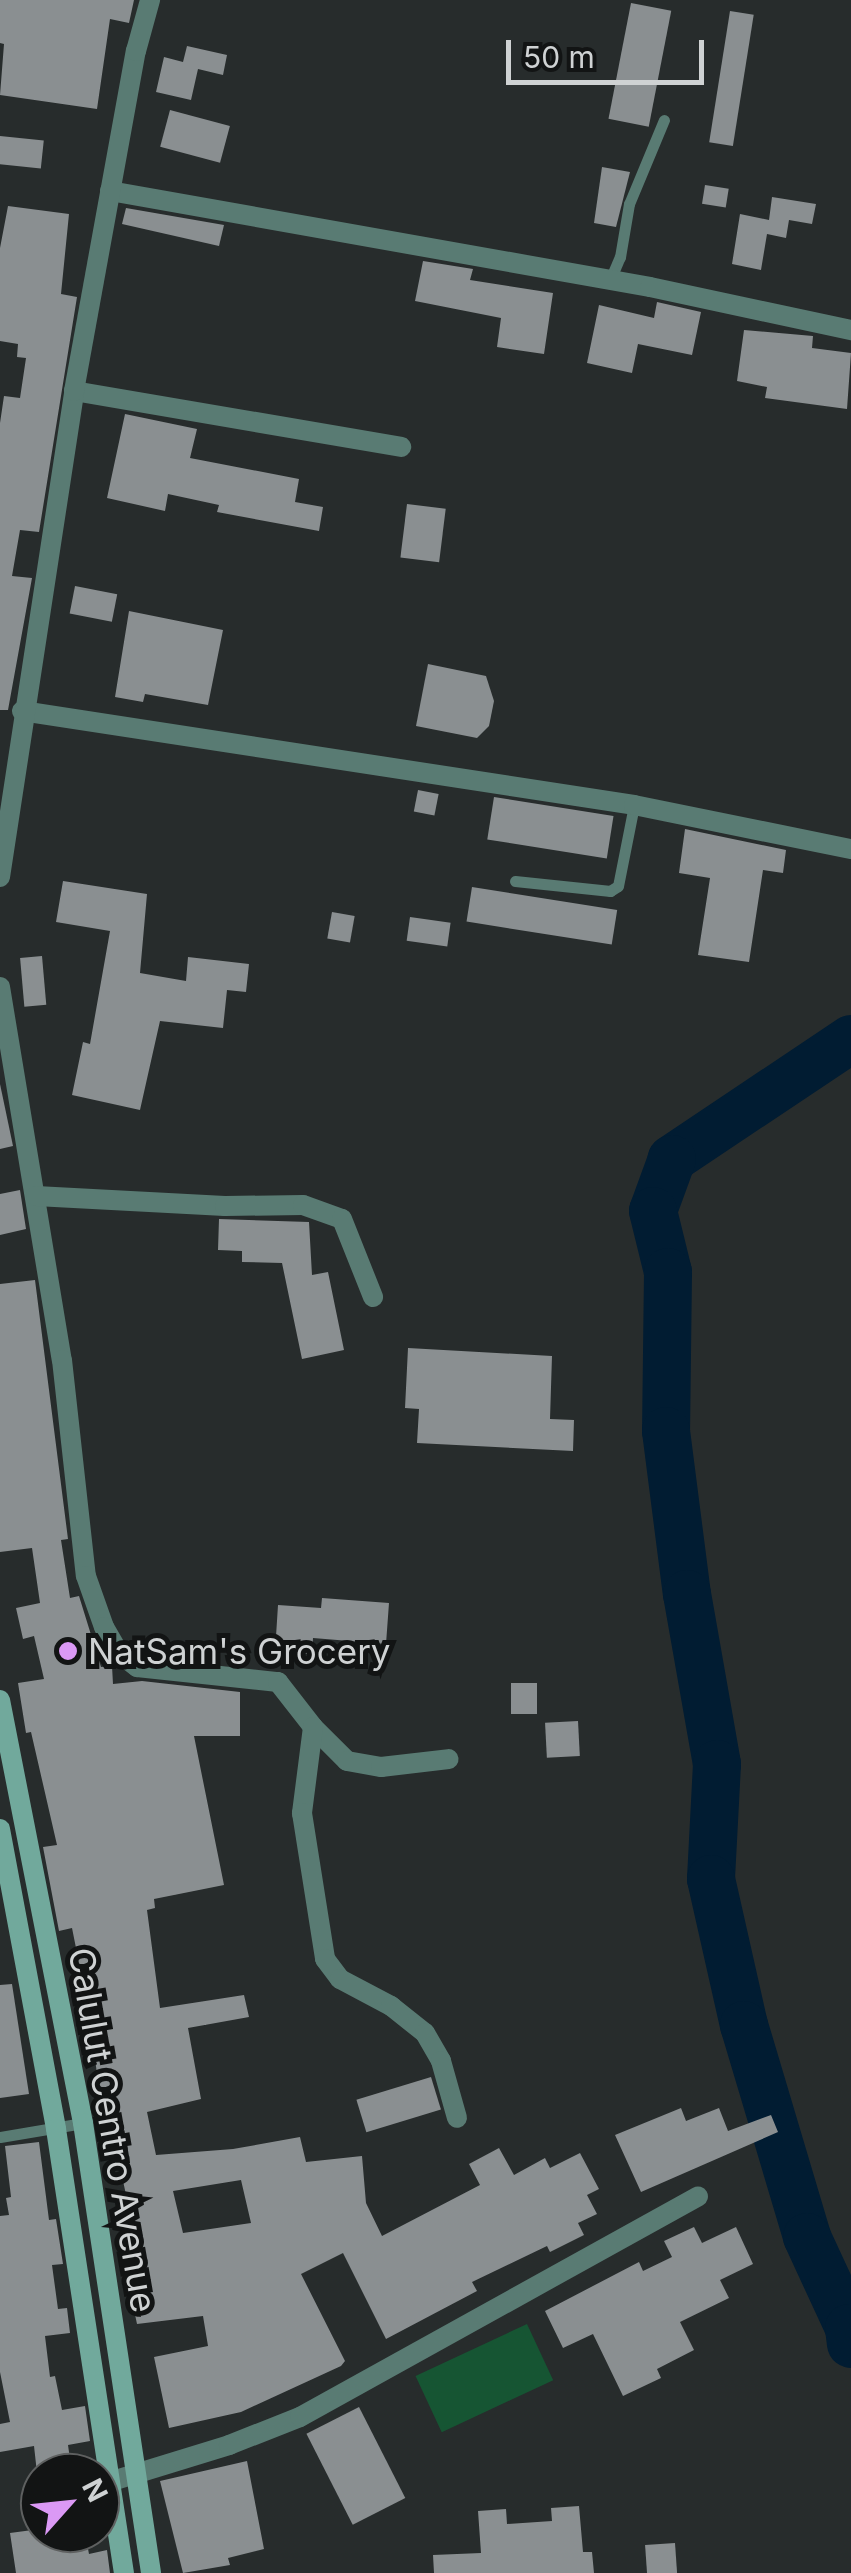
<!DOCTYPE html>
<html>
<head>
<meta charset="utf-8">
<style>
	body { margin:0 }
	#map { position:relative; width:851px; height:2573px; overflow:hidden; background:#272c2c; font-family:Inter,sans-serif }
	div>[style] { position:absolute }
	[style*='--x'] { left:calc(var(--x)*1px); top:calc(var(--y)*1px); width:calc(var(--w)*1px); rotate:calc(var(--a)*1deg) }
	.green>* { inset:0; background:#165533; transform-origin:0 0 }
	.river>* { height:48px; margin:-24px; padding:0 24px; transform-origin:24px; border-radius:24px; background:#011c32 }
	.building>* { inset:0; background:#8a8f91; transform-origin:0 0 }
	.service>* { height:11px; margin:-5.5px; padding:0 5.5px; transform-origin:5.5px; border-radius:5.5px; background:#597b73 }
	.minor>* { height:20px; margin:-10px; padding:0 10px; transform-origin:10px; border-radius:10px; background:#597b73 }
	.secondary>* { height:20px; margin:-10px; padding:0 10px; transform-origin:10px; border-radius:10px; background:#71a99c }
	.dots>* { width:28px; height:28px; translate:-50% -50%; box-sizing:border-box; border:5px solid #121414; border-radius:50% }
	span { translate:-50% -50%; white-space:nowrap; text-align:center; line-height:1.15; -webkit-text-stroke:10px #121414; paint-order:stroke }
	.poi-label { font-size:35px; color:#cfd2d3 }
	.left { translate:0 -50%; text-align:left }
	.street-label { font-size:35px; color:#cfd2d3 }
	.north { position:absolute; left:20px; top:2453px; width:100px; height:100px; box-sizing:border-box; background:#121414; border:2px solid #5e6060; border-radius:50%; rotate:63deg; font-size:28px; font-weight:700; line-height:40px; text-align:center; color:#cfd2d3 }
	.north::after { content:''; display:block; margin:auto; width:35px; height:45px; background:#db99f5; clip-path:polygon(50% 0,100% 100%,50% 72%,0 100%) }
	.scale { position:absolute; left:506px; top:40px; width:198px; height:45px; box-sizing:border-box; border:5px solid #cfd2d3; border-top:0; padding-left:12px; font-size:30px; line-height:35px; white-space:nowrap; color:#cfd2d3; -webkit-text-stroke:8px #121414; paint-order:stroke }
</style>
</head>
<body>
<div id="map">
	<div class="green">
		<div style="left:527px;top:2324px;width:62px;height:123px;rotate:65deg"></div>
	</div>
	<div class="river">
		<div style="--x:851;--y:1039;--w:216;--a:146.2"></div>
		<div style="--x:672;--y:1159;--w:55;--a:110.1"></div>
		<div style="--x:653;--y:1211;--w:63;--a:76.2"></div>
		<div style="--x:668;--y:1272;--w:159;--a:90.7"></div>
		<div style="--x:666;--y:1431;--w:164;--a:82.7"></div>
		<div style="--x:687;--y:1594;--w:173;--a:80"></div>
		<div style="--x:717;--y:1764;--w:115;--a:93"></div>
		<div style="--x:711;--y:1879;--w:150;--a:77.3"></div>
		<div style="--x:744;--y:2025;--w:221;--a:73.4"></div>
		<div style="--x:807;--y:2237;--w:100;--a:65.2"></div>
		<div style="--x:849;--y:2328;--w:16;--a:83"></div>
	</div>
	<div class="building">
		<div style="clip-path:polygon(0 0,134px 0,129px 23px,110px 19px,97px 109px,0 95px,4px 44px,0 43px)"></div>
		<div style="left:631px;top:3px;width:41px;height:118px;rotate:11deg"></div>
		<div style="left:730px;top:11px;width:24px;height:133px;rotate:9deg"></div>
		<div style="clip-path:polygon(187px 46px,227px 55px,223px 75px,198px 69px,191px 100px,156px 92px,164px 57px,183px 62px)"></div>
		<div style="left:170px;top:110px;width:62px;height:38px;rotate:15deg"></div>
		<div style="left:0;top:136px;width:44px;height:28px;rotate:6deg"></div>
		<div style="clip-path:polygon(602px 167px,630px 172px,616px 227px,594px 223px)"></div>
		<div style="left:705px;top:185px;width:24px;height:19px;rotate:9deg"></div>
		<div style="clip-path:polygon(772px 197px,816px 204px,812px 224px,789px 220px,786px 238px,767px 234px,761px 270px,732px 264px,740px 214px,769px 220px)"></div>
		<div style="clip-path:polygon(8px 206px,69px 214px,61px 294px,77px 297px,39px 532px,20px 530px,12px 576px,32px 578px,8px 710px,0 710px,0 423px,4px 396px,20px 398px,26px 358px,17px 357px,18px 344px,0 341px,0 248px)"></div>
		<div style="clip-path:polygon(126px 208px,224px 225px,219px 246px,122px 224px)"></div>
		<div style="clip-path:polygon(423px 261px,473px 269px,470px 280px,553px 293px,544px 354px,497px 347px,501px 318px,415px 301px)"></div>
		<div style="clip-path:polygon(657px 302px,701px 312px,692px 355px,638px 344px,632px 373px,587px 363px,599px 305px,654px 318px)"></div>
		<div style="clip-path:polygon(744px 330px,813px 336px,812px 348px,851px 353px,847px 409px,765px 398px,767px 387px,737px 381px)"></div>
		<div style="clip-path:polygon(125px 414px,197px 429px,190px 458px,299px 479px,295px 502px,323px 507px,319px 531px,217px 512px,219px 505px,168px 494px,165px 511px,107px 498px)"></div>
		<div style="left:407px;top:504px;width:39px;height:54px;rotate:7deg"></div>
		<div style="left:75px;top:586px;width:43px;height:28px;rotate:11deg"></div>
		<div style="clip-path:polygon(129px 611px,223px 630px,208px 705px,145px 694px,143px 702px,115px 697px)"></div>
		<div style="clip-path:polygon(428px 664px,486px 676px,494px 701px,489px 726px,477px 738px,416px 726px)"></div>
		<div style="left:418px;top:790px;width:21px;height:22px;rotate:11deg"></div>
		<div style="left:494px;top:797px;width:121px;height:43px;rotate:9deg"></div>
		<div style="clip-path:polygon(685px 829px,786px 850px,783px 873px,763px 870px,749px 962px,698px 955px,710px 878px,679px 873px)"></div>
		<div style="clip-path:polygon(63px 881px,147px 894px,140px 973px,186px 981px,188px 957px,249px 964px,246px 992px,227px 990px,223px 1028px,160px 1021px,140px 1110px,72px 1095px,83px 1042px,90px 1044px,110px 931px,56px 922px)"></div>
		<div style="left:472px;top:887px;width:147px;height:35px;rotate:9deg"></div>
		<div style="left:332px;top:912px;width:23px;height:27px;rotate:10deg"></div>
		<div style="left:410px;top:917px;width:41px;height:24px;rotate:8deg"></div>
		<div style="left:42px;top:956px;width:49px;height:22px;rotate:85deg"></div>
		<div style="clip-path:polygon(0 1084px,13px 1146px,0 1149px)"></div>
		<div style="clip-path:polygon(20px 1190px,26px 1229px,0 1235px,0 1194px)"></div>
		<div style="clip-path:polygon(219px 1219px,309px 1222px,312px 1275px,328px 1272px,344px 1350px,302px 1359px,282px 1263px,242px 1262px,242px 1251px,218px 1250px)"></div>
		<div style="clip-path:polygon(evenodd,35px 1280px,68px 1539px,61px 1540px,70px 1598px,79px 1596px,101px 1667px,112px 1666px,113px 1684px,142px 1681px,240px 1692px,240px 1736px,194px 1736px,224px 1885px,154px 1899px,155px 1908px,147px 1910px,160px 2008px,244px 1995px,249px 2017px,188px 2028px,201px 2099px,147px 2112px,156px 2155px,233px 2149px,300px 2137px,306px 2162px,362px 2156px,366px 2203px,382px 2236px,480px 2185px,469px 2164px,499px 2148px,514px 2175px,545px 2158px,550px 2168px,580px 2153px,599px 2189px,587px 2195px,597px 2214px,578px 2223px,584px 2235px,550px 2252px,547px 2246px,472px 2282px,477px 2291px,386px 2339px,343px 2253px,301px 2274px,345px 2361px,341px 2366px,241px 2412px,169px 2428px,154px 2357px,208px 2346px,203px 2316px,137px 2324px,121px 2248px,133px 2246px,124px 2205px,128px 2204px,117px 2153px,107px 2155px,90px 2018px,72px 1928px,59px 1931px,43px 1847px,57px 1845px,31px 1732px,26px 1733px,18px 1683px,44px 1679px,34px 1636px,23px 1639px,16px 1608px,40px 1603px,32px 1548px,0 1552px,0 1284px,35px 1280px,241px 2180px,251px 2223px,183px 2233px,173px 2191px,241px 2180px)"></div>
		<div style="clip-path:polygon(408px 1348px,552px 1356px,550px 1419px,574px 1420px,573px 1451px,417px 1443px,419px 1409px,405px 1408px)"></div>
		<div style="clip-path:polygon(322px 1598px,389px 1603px,386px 1644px,313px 1638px,312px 1654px,275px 1652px,278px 1605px,321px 1608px)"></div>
		<div style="left:511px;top:1683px;width:26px;height:31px"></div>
		<div style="left:578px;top:1721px;width:35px;height:33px;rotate:87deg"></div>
		<div style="clip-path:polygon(12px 1984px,29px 2094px,0 2098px,0 1985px)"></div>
		<div style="left:431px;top:2077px;width:34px;height:78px;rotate:73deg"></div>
		<div style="clip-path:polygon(681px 2108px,686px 2121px,719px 2108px,728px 2131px,771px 2115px,778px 2132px,641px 2192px,615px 2135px)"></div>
		<div style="clip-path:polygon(39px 2142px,49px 2220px,56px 2219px,63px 2264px,52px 2265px,58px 2309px,67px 2308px,70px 2333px,45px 2336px,50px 2377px,55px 2376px,62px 2410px,85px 2406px,90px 2441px,68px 2445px,72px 2473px,37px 2473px,34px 2446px,0 2452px,0 2424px,10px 2422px,0 2372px,0 2216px,9px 2215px,6px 2198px,11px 2197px,5px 2146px)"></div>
		<div style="clip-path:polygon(694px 2227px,702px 2243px,736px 2227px,753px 2264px,720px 2280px,729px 2298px,680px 2322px,694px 2350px,657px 2369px,661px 2378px,623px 2396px,593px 2334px,563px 2348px,545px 2311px,639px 2262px,643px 2271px,672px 2257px,664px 2241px)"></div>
		<div style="left:359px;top:2407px;width:102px;height:59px;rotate:63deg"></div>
		<div style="clip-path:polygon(247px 2461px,264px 2549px,228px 2558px,230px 2565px,183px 2573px,160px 2481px)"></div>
		<div style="clip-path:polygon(579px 2506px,583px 2552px,592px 2552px,594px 2573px,434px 2573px,433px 2555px,481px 2553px,478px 2511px,506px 2509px,507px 2524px,552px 2521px,551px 2508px)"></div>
		<div style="clip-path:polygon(40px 2529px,40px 2533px,85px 2533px,89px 2554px,107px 2550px,110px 2573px,16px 2573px,10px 2533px)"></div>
		<div style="left:675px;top:2543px;width:30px;height:30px;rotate:86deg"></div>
	</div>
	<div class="service">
		<div style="--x:610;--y:280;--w:25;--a:-67"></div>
		<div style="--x:620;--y:257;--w:54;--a:-80.4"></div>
		<div style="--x:629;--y:204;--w:91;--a:-67.4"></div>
		<div style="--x:515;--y:881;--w:96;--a:6"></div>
		<div style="--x:610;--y:891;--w:9;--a:-32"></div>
		<div style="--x:618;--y:886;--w:83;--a:-78.8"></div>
		<div style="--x:0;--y:2137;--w:84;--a:-9.6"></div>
	</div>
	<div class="minor">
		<div style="--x:110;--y:191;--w:548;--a:10.08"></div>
		<div style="--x:650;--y:287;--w:206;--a:12.1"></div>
		<div style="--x:74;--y:391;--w:332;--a:9.7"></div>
		<div style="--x:22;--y:711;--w:619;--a:8.73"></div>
		<div style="--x:634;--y:805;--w:221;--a:11.5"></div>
		<div style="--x:0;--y:877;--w:492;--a:-81.3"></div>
		<div style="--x:74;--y:391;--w:346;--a:-79.7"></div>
		<div style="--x:136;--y:51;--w:53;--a:-74.6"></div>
		<div style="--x:0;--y:987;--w:378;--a:80.6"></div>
		<div style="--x:62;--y:1360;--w:217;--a:83.7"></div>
		<div style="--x:86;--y:1576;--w:54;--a:70.6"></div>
		<div style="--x:104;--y:1627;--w:30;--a:60"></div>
		<div style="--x:119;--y:1653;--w:23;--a:38"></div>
		<div style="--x:137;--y:1667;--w:142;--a:6.1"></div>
		<div style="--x:278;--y:1682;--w:57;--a:52.1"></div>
		<div style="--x:313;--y:1727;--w:48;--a:45"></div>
		<div style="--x:347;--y:1761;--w:35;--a:10"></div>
		<div style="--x:381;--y:1767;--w:68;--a:-6.7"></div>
		<div style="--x:36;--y:1196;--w:189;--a:3"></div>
		<div style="--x:225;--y:1206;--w:78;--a:-0.7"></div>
		<div style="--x:303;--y:1205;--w:41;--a:19.7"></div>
		<div style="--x:342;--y:1219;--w:84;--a:68.3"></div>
		<div style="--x:313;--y:1727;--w:87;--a:97.3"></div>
		<div style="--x:302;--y:1813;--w:148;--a:81"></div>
		<div style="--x:325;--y:1959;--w:25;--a:53"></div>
		<div style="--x:340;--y:1979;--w:58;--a:27.9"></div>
		<div style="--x:391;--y:2006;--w:43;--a:38.5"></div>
		<div style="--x:425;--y:2033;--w:32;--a:60"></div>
		<div style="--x:441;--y:2061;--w:59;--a:74.3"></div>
		<div style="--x:109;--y:2482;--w:126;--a:-17.1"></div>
		<div style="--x:229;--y:2445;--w:76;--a:-21.5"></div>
		<div style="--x:300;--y:2417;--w:455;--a:-29"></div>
	</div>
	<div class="secondary">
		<div style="--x:0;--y:1700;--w:431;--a:78.9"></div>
		<div style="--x:83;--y:2123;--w:455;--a:81.4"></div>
		<div style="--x:0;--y:1829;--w:305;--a:79.4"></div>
		<div style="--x:56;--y:2129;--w:449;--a:81.3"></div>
	</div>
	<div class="dots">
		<div style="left:68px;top:1651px;background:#db99f5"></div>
	</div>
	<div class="poi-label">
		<span class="left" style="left:88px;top:1651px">NatSam's Grocery</span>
	</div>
	<div class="street-label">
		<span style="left:113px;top:2130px;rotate:80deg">Calulut Centro Avenue</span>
	</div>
	<div class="north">N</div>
	<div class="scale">50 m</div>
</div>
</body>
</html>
